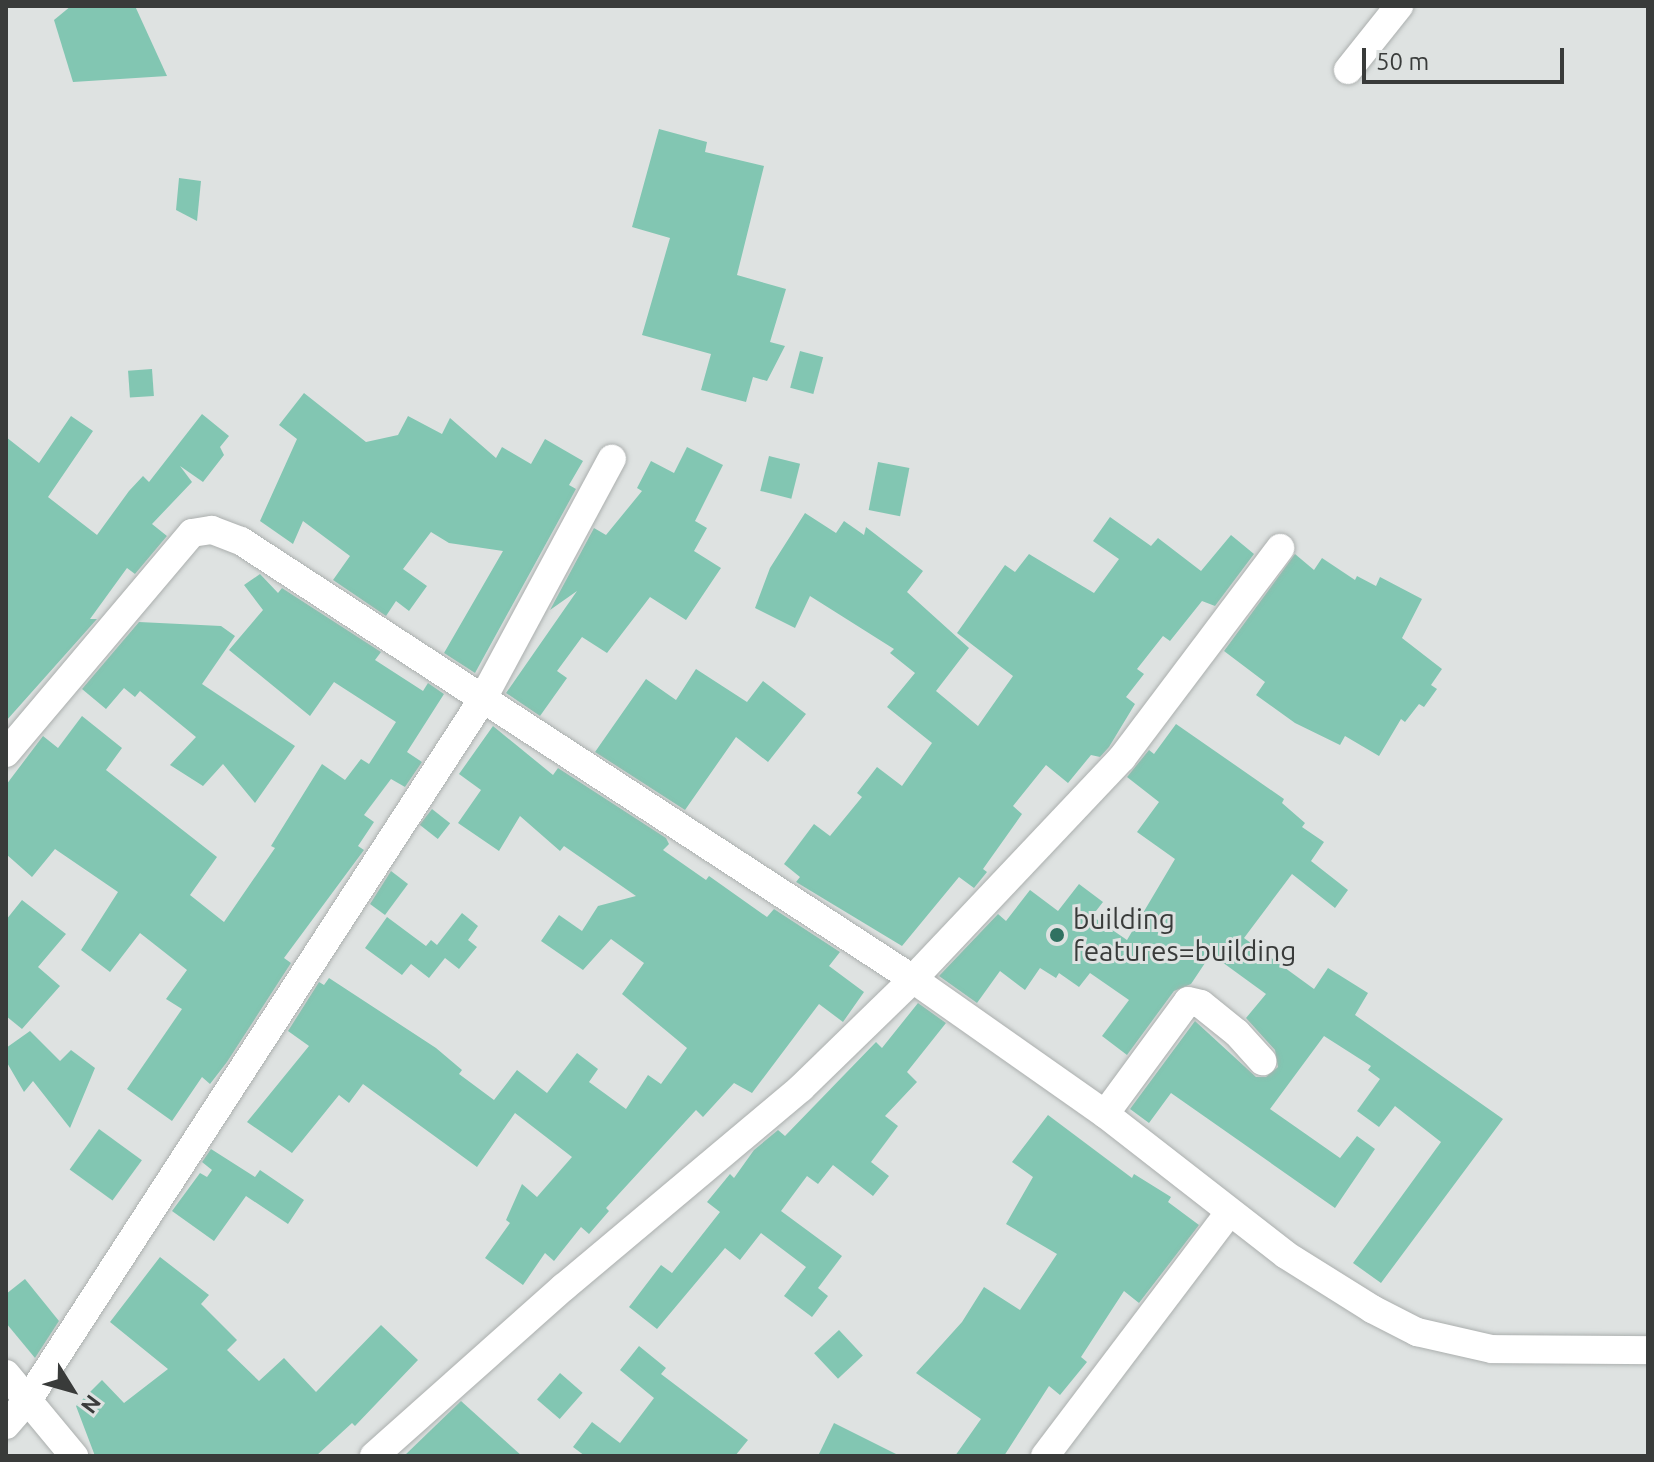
<!DOCTYPE html>
<html>
<head>
<meta charset="utf-8">
<style>
	body { margin:0 }
	#map { position:relative; width:1654px; height:1462px; overflow:hidden; background:#dee2e1; font-family:Ubuntu,sans-serif }
	div>[style] { position:absolute }
	[style*='--x'] { left:calc(var(--x)*1px); top:calc(var(--y)*1px); width:calc(var(--w)*1px); rotate:calc(var(--a)*1deg) }
	.building>* { inset:0; background:#82c6b2; transform-origin:0 0 }
	.roads { filter:drop-shadow(0 0 2px #abafae) drop-shadow(0 0 2px #abafae) }
	.street>* { height:28px; margin:-14px; padding:0 14px; transform-origin:14px; border-radius:14px; background:#fff }
	.dots>* { width:22px; height:22px; translate:-50% -50%; box-sizing:border-box; border:4px solid #dee2e1; border-radius:50% }
	span { translate:-50% -50%; white-space:nowrap; text-align:center; line-height:1.15; -webkit-text-stroke:6px #dee2e1; paint-order:stroke }
	.poi-label { font-size:28px; color:#393b3a }
	.left { translate:0 -50%; text-align:left }
	.frame { position:absolute; inset:0; border:8px solid #393b3a; pointer-events:none }
	.north { position:absolute; left:32px; top:1350px; width:80px; height:80px; -webkit-text-stroke:6px #dee2e1; paint-order:stroke; rotate:127deg; font-size:22px; font-weight:700; line-height:32px; text-align:center; color:#393b3a }
	.north::after { content:''; display:block; margin:auto; width:28px; height:36px; background:#393b3a; clip-path:polygon(50% 0,100% 100%,50% 72%,0 100%) }
	.scale { position:absolute; left:1362px; top:48px; width:202px; height:36px; box-sizing:border-box; border:4px solid #393b3a; border-top:0; padding-left:10px; font-size:24px; line-height:28px; white-space:nowrap; color:#393b3a; -webkit-text-stroke:6px #dee2e1; paint-order:stroke }
</style>
</head>
<body>
<div id="map">
	<div class="building">
		<div style="clip-path:polygon(71px 6px,135px 6px,167px 76px,73px 82px,54px 20px)"></div>
		<div style="clip-path:polygon(659px 129px,707px 142px,705px 152px,764px 166px,737px 275px,786px 289px,770px 342px,785px 346px,767px 381px,753px 377px,746px 402px,701px 390px,711px 354px,642px 335px,670px 238px,632px 227px)"></div>
		<div style="clip-path:polygon(179px 178px,201px 181px,197px 221px,176px 210px)"></div>
		<div style="left:800px;top:351px;width:24px;height:38px;rotate:15deg"></div>
		<div style="left:152px;top:369px;width:27px;height:24px;rotate:86deg"></div>
		<div style="clip-path:polygon(304px 393px,366px 442px,398px 435px,408px 416px,442px 434px,450px 418px,496px 458px,502px 447px,531px 464px,545px 439px,583px 461px,569px 485px,576px 489px,475px 673px,444px 653px,503px 551px,449px 543px,431px 532px,403px 569px,427px 586px,409px 611px,396px 601px,386px 616px,333px 580px,350px 556px,303px 521px,293px 544px,260px 521px,297px 439px,279px 425px)"></div>
		<div style="clip-path:polygon(202px 414px,229px 436px,220px 447px,224px 455px,203px 482px,180px 466px,192px 482px,152px 524px,167px 536px,135px 574px,127px 568px,90px 619px,97px 619px,6px 721px,6px 437px,39px 463px,71px 416px,93px 431px,48px 497px,97px 535px,129px 491px,143px 476px,149px 482px)"></div>
		<div style="clip-path:polygon(687px 447px,723px 465px,695px 521px,707px 528px,694px 551px,721px 568px,686px 620px,650px 597px,607px 653px,582px 637px,557px 671px,567px 678px,540px 716px,506px 693px,577px 591px,550px 610px,594px 528px,606px 535px,642px 491px,637px 488px,651px 461px,674px 473px)"></div>
		<div style="left:769px;top:456px;width:32px;height:36px;rotate:14deg"></div>
		<div style="left:878px;top:462px;width:32px;height:49px;rotate:11deg"></div>
		<div style="clip-path:polygon(805px 513px,836px 533px,844px 521px,864px 535px,866px 527px,923px 571px,907px 592px,969px 648px,936px 691px,978px 726px,1013px 676px,957px 633px,1005px 565px,1015px 572px,1029px 554px,1094px 593px,1119px 559px,1093px 541px,1110px 517px,1151px 546px,1158px 538px,1201px 571px,1231px 535px,1254px 554px,1215px 606px,1202px 601px,1170px 641px,1163px 636px,1137px 669px,1144px 674px,1126px 697px,1135px 704px,1109px 747px,1100px 757px,1091px 755px,1068px 783px,1046px 765px,1013px 806px,1022px 814px,983px 869px,987px 872px,974px 888px,959px 877px,902px 946px,796px 882px,800px 877px,784px 864px,814px 824px,830px 836px,862px 797px,857px 793px,877px 767px,902px 786px,932px 743px,887px 707px,915px 673px,890px 653px,894px 649px,810px 596px,795px 628px,755px 608px,770px 568px)"></div>
		<div style="clip-path:polygon(1295px 554px,1314px 570px,1322px 558px,1355px 580px,1357px 576px,1376px 586px,1380px 577px,1422px 599px,1402px 638px,1442px 669px,1431px 685px,1437px 689px,1424px 707px,1419px 704px,1405px 722px,1401px 719px,1379px 756px,1345px 736px,1340px 745px,1295px 723px,1256px 695px,1265px 682px,1224px 651px)"></div>
		<div style="clip-path:polygon(260px 574px,278px 593px,282px 588px,381px 652px,375px 660px,423px 691px,428px 683px,444px 694px,407px 752px,422px 762px,405px 787px,391px 779px,364px 815px,374px 822px,358px 846px,364px 850px,284px 958px,291px 963px,227px 1062px,210px 1084px,202px 1077px,172px 1121px,127px 1089px,182px 1009px,166px 999px,187px 970px,140px 933px,110px 972px,81px 950px,118px 892px,55px 849px,32px 877px,6px 854px,6px 785px,43px 736px,58px 748px,82px 716px,122px 748px,106px 770px,217px 857px,190px 895px,224px 922px,275px 848px,271px 846px,322px 764px,345px 780px,361px 759px,369px 764px,396px 722px,334px 682px,310px 716px,229px 650px,263px 610px,244px 585px)"></div>
		<div style="clip-path:polygon(139px 622px,221px 626px,235px 636px,202px 684px,295px 746px,255px 803px,223px 764px,203px 786px,170px 765px,196px 737px,140px 691px,135px 697px,124px 688px,106px 709px,82px 689px)"></div>
		<div style="clip-path:polygon(696px 669px,747px 702px,763px 681px,806px 714px,768px 762px,736px 737px,685px 810px,595px 752px,646px 679px,676px 700px)"></div>
		<div style="clip-path:polygon(1176px 724px,1284px 799px,1282px 803px,1305px 823px,1302px 827px,1324px 842px,1311px 861px,1348px 890px,1335px 908px,1292px 874px,1244px 938px,1314px 989px,1328px 968px,1368px 993px,1355px 1015px,1503px 1119px,1381px 1283px,1353px 1263px,1441px 1142px,1395px 1106px,1379px 1127px,1357px 1111px,1380px 1079px,1368px 1070px,1371px 1066px,1324px 1036px,1270px 1109px,1340px 1158px,1357px 1136px,1375px 1149px,1335px 1208px,1171px 1093px,1149px 1123px,1130px 1109px,1195px 1021px,1256px 1077px,1266px 1077px,1278px 1067px,1275px 1050px,1246px 1018px,1266px 994px,1211px 954px,1191px 984px,1174px 991px,1127px 1055px,1102px 1036px,1129px 1000px,1090px 973px,1079px 987px,1059px 973px,1056px 978px,1040px 968px,1025px 990px,1000px 971px,977px 1003px,939px 976px,998px 914px,1006px 921px,1030px 890px,1058px 911px,1079px 884px,1103px 902px,1092px 916px,1127px 940px,1175px 859px,1137px 832px,1159px 802px,1127px 777px,1149px 750px,1154px 754px)"></div>
		<div style="clip-path:polygon(493px 726px,553px 775px,558px 768px,666px 838px,669px 844px,663px 850px,706px 880px,709px 876px,767px 917px,774px 909px,840px 952px,829px 966px,864px 992px,843px 1022px,819px 1004px,752px 1093px,734px 1083px,703px 1117px,696px 1110px,606px 1208px,609px 1211px,589px 1234px,581px 1227px,554px 1261px,545px 1253px,523px 1285px,485px 1258px,510px 1223px,506px 1220px,522px 1184px,537px 1197px,572px 1157px,515px 1113px,477px 1167px,363px 1084px,349px 1103px,339px 1095px,292px 1153px,247px 1122px,309px 1046px,288px 1031px,319px 982px,324px 985px,329px 978px,436px 1048px,462px 1070px,459px 1074px,494px 1100px,517px 1070px,547px 1093px,577px 1053px,598px 1069px,589px 1082px,626px 1109px,648px 1075px,661px 1084px,687px 1048px,622px 994px,644px 963px,611px 939px,583px 970px,541px 941px,559px 915px,582px 931px,598px 906px,636px 896px,564px 846px,560px 851px,520px 816px,499px 851px,458px 823px,481px 790px,459px 774px)"></div>
		<div style="left:432px;top:809px;width:23px;height:20px;rotate:38deg"></div>
		<div style="clip-path:polygon(391px 871px,408px 884px,385px 915px,370px 904px)"></div>
		<div style="clip-path:polygon(22px 900px,66px 934px,38px 967px,60px 986px,22px 1029px,6px 1016px,6px 920px)"></div>
		<div style="clip-path:polygon(462px 913px,478px 926px,468px 940px,477px 947px,459px 969px,445px 958px,429px 978px,411px 964px,402px 975px,365px 948px,387px 917px,426px 946px,431px 940px,437px 945px)"></div>
		<div style="clip-path:polygon(918px 1003px,946px 1023px,907px 1072px,917px 1082px,885px 1116px,898px 1126px,871px 1162px,889px 1176px,873px 1196px,833px 1165px,818px 1184px,807px 1176px,781px 1211px,842px 1256px,818px 1288px,828px 1296px,812px 1317px,784px 1296px,806px 1267px,761px 1233px,740px 1260px,725px 1248px,657px 1329px,629px 1307px,661px 1265px,672px 1273px,720px 1212px,707px 1202px,730px 1174px,734px 1178px,754px 1150px,778px 1130px,785px 1136px,876px 1042px,882px 1048px)"></div>
		<div style="clip-path:polygon(30px 1031px,60px 1061px,71px 1050px,95px 1068px,70px 1128px,33px 1081px,24px 1092px,6px 1061px,6px 1048px)"></div>
		<div style="clip-path:polygon(1048px 1115px,1132px 1178px,1134px 1174px,1171px 1197px,1168px 1202px,1199px 1225px,1139px 1303px,1124px 1291px,1081px 1357px,1087px 1362px,1060px 1395px,1049px 1386px,1004px 1456px,955px 1456px,981px 1419px,916px 1373px,962px 1322px,984px 1287px,1020px 1310px,1057px 1254px,1006px 1224px,1033px 1177px,1012px 1162px)"></div>
		<div style="left:99px;top:1129px;width:53px;height:50px;rotate:36deg"></div>
		<div style="clip-path:polygon(211px 1149px,255px 1177px,260px 1170px,304px 1200px,288px 1224px,246px 1196px,214px 1241px,172px 1211px,200px 1173px,207px 1177px,212px 1170px,202px 1162px)"></div>
		<div style="clip-path:polygon(160px 1257px,209px 1295px,201px 1304px,237px 1340px,227px 1350px,259px 1381px,284px 1358px,316px 1392px,381px 1325px,418px 1360px,355px 1426px,352px 1423px,316px 1456px,95px 1456px,76px 1406px,102px 1380px,124px 1403px,168px 1369px,110px 1322px)"></div>
		<div style="clip-path:polygon(25px 1279px,59px 1321px,35px 1358px,6px 1323px,6px 1294px)"></div>
		<div style="left:839px;top:1330px;width:35px;height:34px;rotate:47deg"></div>
		<div style="clip-path:polygon(639px 1346px,666px 1368px,661px 1374px,748px 1440px,735px 1456px,585px 1456px,573px 1447px,592px 1422px,620px 1443px,654px 1398px,620px 1370px)"></div>
		<div style="left:560px;top:1373px;width:30px;height:35px;rotate:41deg"></div>
		<div style="clip-path:polygon(461px 1401px,522px 1456px,404px 1456px)"></div>
		<div style="clip-path:polygon(834px 1423px,900px 1456px,818px 1456px)"></div>
	</div>
	<div class="roads">
		<div class="street">
			<div style="--x:1348;--y:70;--w:82;--a:-51.4"></div>
			<div style="--x:6;--y:753;--w:288;--a:-49.8"></div>
			<div style="--x:192;--y:533;--w:20;--a:-9"></div>
			<div style="--x:212;--y:530;--w:31;--a:21"></div>
			<div style="--x:241;--y:541;--w:802;--a:33.1"></div>
			<div style="--x:913;--y:979;--w:235;--a:35.1"></div>
			<div style="--x:1105;--y:1114;--w:229;--a:37.9"></div>
			<div style="--x:1286;--y:1255;--w:102;--a:32.1"></div>
			<div style="--x:1372;--y:1309;--w:51;--a:27.1"></div>
			<div style="--x:1417;--y:1332;--w:77;--a:12.8"></div>
			<div style="--x:1492;--y:1349;--w:156;--a:0.4"></div>
			<div style="--x:1105;--y:1114;--w:140;--a:-53.7"></div>
			<div style="--x:1188;--y:1001;--w:13;--a:13"></div>
			<div style="--x:1201;--y:1004;--w:46;--a:38.9"></div>
			<div style="--x:1237;--y:1033;--w:38;--a:48"></div>
			<div style="--x:6;--y:1374;--w:107;--a:50.3"></div>
			<div style="--x:6;--y:1425;--w:33;--a:-49"></div>
			<div style="--x:28;--y:1400;--w:834;--a:-57.03"></div>
			<div style="--x:482;--y:700;--w:274;--a:-61.7"></div>
			<div style="--x:374;--y:1456;--w:254;--a:-41.7"></div>
			<div style="--x:564;--y:1287;--w:309;--a:-40"></div>
			<div style="--x:801;--y:1088;--w:156;--a:-44.2"></div>
			<div style="--x:913;--y:979;--w:304;--a:-46.6"></div>
			<div style="--x:1122;--y:758;--w:263;--a:-53"></div>
			<div style="--x:1045;--y:1456;--w:305;--a:-52.9"></div>
		</div>
	</div>
	<div class="dots">
		<div style="left:1057px;top:935px;background:#307161"></div>
	</div>
	<div class="poi-label">
		<span class="left" style="left:1073px;top:935px">building<br>features=building</span>
	</div>
	<div class="frame"></div>
	<div class="north">N</div>
	<div class="scale">50 m</div>
</div>
</body>
</html>
